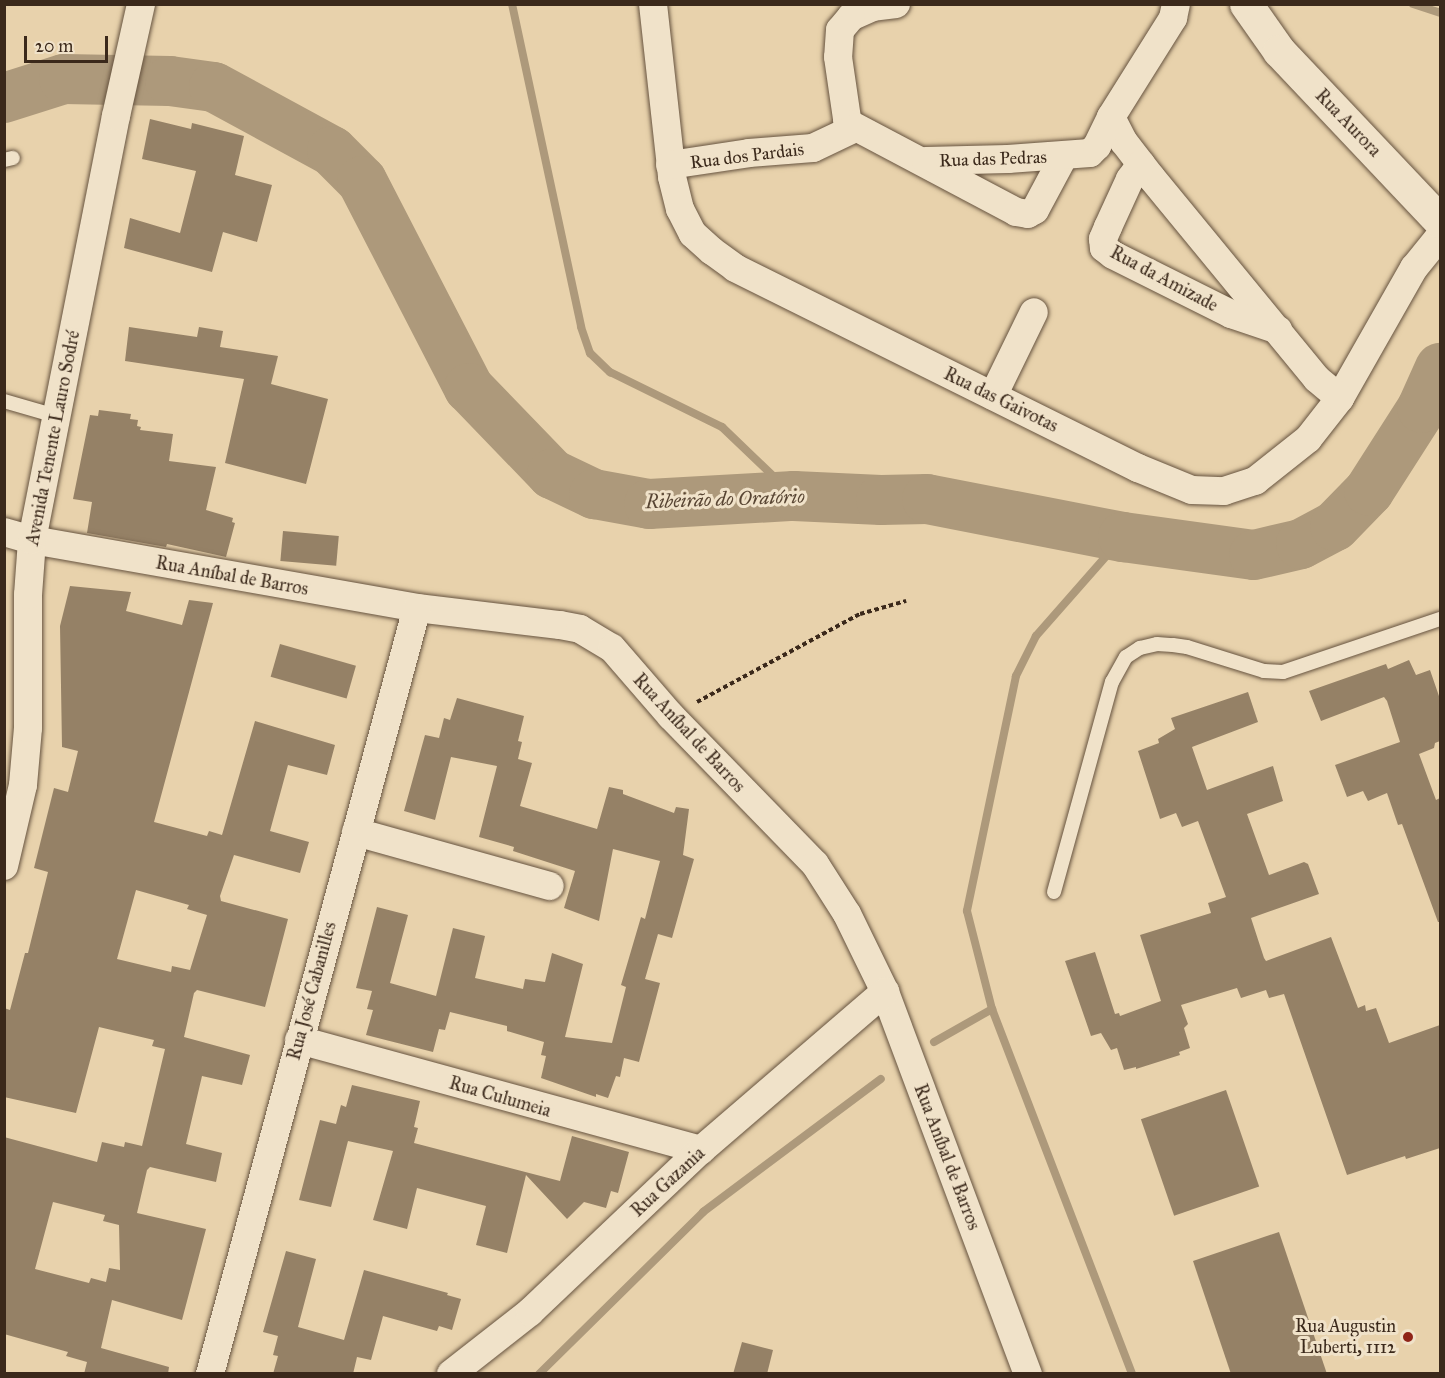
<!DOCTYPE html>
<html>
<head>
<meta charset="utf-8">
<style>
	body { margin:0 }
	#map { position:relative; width:1445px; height:1378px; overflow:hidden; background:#e8d2ac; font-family:"IM FELL Great Primer",serif }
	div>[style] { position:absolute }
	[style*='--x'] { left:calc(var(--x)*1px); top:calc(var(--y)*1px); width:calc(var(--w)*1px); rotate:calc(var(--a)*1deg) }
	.stream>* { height:8px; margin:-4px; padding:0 4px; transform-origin:4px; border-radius:4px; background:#ad997b }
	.river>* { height:50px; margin:-25px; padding:0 25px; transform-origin:25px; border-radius:25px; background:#ad997b }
	.building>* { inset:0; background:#958166; transform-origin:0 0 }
	.path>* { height:4px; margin-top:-2px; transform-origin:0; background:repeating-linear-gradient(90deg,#3b291b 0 4.5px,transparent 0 7.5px) }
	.roads { filter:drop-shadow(0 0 2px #66533f) drop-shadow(0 0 2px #66533f) }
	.service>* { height:14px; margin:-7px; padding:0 7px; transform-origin:7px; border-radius:7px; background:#f0e2c9 }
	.minor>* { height:28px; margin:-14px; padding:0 14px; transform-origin:14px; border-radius:14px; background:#f0e2c9 }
	.tertiary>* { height:33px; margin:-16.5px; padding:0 16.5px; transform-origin:16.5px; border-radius:16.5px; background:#f0e2c9 }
	.dots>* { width:16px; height:16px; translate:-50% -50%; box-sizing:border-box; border:3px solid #f0e2c9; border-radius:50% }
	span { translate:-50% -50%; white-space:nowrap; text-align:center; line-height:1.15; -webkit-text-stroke:6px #f0e2c9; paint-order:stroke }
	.street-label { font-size:18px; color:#3b291b }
	.poi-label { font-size:18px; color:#3b291b }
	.right { translate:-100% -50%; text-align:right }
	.water-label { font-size:20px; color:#584533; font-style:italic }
	.frame { position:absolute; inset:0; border:6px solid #3b291b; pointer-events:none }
	.scale { position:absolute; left:24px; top:36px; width:84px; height:27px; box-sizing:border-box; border:3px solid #3b291b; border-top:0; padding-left:8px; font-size:18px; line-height:21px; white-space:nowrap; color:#3b291b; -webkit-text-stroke:4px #f0e2c9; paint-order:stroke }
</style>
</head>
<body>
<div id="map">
	<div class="stream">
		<div style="--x:512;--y:4;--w:330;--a:77.9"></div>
		<div style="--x:581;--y:327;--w:28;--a:71"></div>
		<div style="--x:590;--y:353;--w:28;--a:44"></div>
		<div style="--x:610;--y:372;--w:125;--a:26.2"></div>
		<div style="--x:722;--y:427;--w:100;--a:43.8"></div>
		<div style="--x:1413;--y:4;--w:28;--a:18"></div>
		<div style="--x:1123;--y:537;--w:132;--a:131.3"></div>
		<div style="--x:1036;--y:636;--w:45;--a:116.6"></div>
		<div style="--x:1016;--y:676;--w:240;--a:101.8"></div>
		<div style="--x:967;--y:911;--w:101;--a:75.7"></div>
		<div style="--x:992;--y:1009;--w:391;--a:69"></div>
		<div style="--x:934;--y:1042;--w:67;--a:-29.6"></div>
		<div style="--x:539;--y:1374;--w:231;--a:-44.6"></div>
		<div style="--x:703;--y:1212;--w:222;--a:-36.8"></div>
	</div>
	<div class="river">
		<div style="--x:4;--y:98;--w:63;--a:-17.6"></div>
		<div style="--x:64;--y:79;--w:106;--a:1.1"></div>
		<div style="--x:170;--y:81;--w:44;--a:7.8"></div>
		<div style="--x:214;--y:87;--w:134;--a:28.5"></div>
		<div style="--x:332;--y:151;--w:42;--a:45"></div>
		<div style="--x:362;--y:181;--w:233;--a:62.7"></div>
		<div style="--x:469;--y:388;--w:120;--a:46"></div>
		<div style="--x:552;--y:474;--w:47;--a:25.5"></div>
		<div style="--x:594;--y:494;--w:56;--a:10.3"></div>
		<div style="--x:649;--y:504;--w:145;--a:-3.2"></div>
		<div style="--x:794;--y:496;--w:87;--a:2.6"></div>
		<div style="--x:881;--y:500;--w:46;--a:-1.2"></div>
		<div style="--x:927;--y:499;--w:200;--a:11"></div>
		<div style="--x:1123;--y:537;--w:132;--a:7.8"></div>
		<div style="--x:1254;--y:555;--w:48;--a:-13.2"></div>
		<div style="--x:1301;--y:544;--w:38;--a:-28"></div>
		<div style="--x:1335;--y:526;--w:49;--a:-45.8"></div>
		<div style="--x:1369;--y:491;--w:98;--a:-57.4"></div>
		<div style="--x:1422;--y:408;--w:44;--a:-65.8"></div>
	</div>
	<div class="building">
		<div style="clip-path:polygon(150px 119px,191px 129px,192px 123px,244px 136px,235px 175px,272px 185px,257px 242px,223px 232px,212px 272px,124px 248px,130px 218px,180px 233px,196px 171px,142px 159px)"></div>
		<div style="clip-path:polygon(129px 327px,197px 337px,199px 327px,223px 331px,220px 347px,278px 356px,271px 384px,328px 399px,306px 484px,225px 463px,244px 379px,125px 361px)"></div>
		<div style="clip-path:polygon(99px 410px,131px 414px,130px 419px,138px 420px,137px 426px,141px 427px,140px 430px,173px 434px,169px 461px,216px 467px,206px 510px,233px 518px,232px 522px,235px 523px,226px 557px,167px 544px,166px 547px,87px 533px,92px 502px,73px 499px,90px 415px,98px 416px)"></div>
		<div style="left:283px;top:531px;width:56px;height:30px;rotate:5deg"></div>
		<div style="clip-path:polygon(evenodd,70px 586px,131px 592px,126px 611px,182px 625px,189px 600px,213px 603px,154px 822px,207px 836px,209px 831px,222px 835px,255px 721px,335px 745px,327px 775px,288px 765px,270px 831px,309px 842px,300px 873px,234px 855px,220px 896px,221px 901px,288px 919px,265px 1007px,197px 990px,194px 993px,184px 1037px,250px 1055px,242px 1085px,202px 1076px,186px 1144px,222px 1153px,216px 1182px,150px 1167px,147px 1170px,137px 1213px,206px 1229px,182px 1320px,112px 1300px,101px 1348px,169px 1367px,168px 1374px,84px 1374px,87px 1362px,66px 1356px,68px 1352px,4px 1334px,4px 1137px,97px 1162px,102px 1142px,124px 1147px,125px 1142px,142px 1146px,165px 1049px,152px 1046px,154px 1040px,99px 1027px,76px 1113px,4px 1097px,4px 1008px,10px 1010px,25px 953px,28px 953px,48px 872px,34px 868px,54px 788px,68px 792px,78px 751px,62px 747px,60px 626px,70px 586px,136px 890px,189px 905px,187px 909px,207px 915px,190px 970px,172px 966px,171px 972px,117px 959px,136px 890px,70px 586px,53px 1202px,105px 1215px,103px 1221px,119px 1225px,120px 1270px,109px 1268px,106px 1282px,91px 1278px,89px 1283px,35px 1269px,53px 1202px)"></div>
		<div style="left:280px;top:644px;width:79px;height:34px;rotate:16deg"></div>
		<div style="clip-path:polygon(1409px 660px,1416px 675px,1430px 670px,1440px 699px,1440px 741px,1435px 743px,1434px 748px,1419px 754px,1436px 800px,1440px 798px,1440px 922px,1438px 922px,1402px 824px,1398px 825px,1387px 793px,1368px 801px,1363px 791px,1347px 797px,1335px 765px,1400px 742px,1387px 701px,1384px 697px,1321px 721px,1309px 691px,1386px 664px,1388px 669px)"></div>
		<div style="clip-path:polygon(1248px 692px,1258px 722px,1192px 747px,1207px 790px,1273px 766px,1283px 801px,1247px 814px,1269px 875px,1304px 862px,1308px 864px,1319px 894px,1251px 918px,1264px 958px,1266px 961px,1331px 937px,1358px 1008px,1365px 1005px,1366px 1011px,1376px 1008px,1389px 1043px,1440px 1025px,1440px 1148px,1406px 1159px,1405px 1156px,1347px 1175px,1284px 994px,1269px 998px,1266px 990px,1241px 998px,1237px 988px,1181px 1005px,1188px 1024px,1184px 1028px,1190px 1048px,1179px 1052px,1180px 1055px,1136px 1069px,1136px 1067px,1124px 1070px,1117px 1048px,1111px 1050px,1101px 1033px,1091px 1036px,1065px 961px,1095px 952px,1115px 1014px,1119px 1013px,1120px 1016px,1161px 1001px,1140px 935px,1211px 913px,1208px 903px,1226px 897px,1198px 821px,1182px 827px,1176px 813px,1160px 819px,1138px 751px,1159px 743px,1158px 739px,1175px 729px,1171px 718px)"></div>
		<div style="clip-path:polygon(457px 698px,524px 716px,518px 741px,522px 742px,518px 759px,532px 763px,520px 806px,597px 829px,609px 787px,623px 790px,623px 794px,674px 813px,676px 807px,689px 809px,683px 855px,694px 859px,672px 938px,658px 934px,645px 979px,660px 983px,639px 1062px,624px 1058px,620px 1077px,616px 1076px,608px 1098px,596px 1094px,596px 1097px,541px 1078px,546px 1056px,541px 1055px,544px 1042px,507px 1031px,507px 1026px,450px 1012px,445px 1030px,439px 1029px,433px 1052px,366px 1035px,373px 1010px,367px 1009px,372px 991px,356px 988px,377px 907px,408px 915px,390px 983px,436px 996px,453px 928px,485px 936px,475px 978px,523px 989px,525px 979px,545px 982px,552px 953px,583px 964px,565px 1037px,612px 1043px,626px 987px,621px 985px,641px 917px,645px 919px,660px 861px,613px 849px,599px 921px,564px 908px,575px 871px,513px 851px,514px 847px,479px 837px,497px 766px,451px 757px,435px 820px,404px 811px,425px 735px,439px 738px,444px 718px,450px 720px)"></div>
		<div style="clip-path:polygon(352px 1085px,420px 1101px,414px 1127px,418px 1128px,414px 1143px,560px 1181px,572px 1136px,629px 1152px,618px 1193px,611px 1191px,606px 1208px,584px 1202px,567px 1219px,526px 1175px,507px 1253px,476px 1245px,486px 1206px,417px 1188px,407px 1229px,373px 1220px,393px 1151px,348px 1141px,331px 1207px,299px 1200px,320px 1120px,336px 1124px,341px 1105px,346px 1107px)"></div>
		<div style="left:1226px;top:1090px;width:102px;height:90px;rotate:71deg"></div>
		<div style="clip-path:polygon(1279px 1232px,1327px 1374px,1231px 1374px,1193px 1261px)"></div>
		<div style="clip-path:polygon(286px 1251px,316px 1259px,298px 1327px,344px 1340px,364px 1270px,448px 1293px,447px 1295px,461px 1299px,452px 1330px,439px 1326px,437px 1331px,383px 1316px,371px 1360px,357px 1357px,353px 1374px,273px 1374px,278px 1356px,273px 1355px,278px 1336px,263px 1332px)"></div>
		<div style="clip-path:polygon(742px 1342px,773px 1350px,767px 1374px,733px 1374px)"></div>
	</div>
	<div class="path">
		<div style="--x:697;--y:702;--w:185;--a:-28.4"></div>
		<div style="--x:860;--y:614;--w:48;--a:-15.8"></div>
	</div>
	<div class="roads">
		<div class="service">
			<div style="--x:4;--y:160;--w:9;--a:-13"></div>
			<div style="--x:4;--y:401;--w:54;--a:16.1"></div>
			<div style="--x:1054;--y:892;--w:218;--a:-74.6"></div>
			<div style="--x:1112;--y:682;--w:29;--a:-61"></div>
			<div style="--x:1126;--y:657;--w:17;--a:-33"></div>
			<div style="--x:1140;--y:648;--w:17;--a:-13"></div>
			<div style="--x:1157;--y:644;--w:16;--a:4"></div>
			<div style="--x:1173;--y:645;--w:14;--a:8"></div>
			<div style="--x:1187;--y:647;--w:81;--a:17.3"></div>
			<div style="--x:1264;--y:671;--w:19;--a:3"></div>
			<div style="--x:1283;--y:672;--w:166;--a:-18.7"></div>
		</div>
		<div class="minor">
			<div style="--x:653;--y:4;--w:174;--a:83.7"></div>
			<div style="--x:672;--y:177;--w:33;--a:76"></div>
			<div style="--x:680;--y:209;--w:28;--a:63"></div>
			<div style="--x:693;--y:234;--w:25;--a:42"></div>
			<div style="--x:712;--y:251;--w:29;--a:36"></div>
			<div style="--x:735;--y:268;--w:450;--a:26.4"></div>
			<div style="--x:1138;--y:468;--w:58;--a:22.2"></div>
			<div style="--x:1192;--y:490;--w:32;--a:2"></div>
			<div style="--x:1224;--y:491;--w:33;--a:-18"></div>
			<div style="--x:1255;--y:481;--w:68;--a:-38.4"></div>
			<div style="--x:1308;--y:439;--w:52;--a:-52"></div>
			<div style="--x:1340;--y:398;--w:150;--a:-60.4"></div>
			<div style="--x:1414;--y:268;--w:41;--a:-50.9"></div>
			<div style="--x:896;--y:4;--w:23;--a:173"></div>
			<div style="--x:873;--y:7;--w:24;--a:156"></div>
			<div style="--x:851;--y:17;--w:17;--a:130"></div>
			<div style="--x:840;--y:30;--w:27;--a:94"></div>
			<div style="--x:838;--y:57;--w:63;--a:81.7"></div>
			<div style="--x:847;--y:119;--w:6;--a:59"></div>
			<div style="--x:850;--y:124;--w:188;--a:27.9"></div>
			<div style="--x:1016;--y:212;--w:12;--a:9"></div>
			<div style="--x:1028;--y:214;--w:8;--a:-30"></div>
			<div style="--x:1035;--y:210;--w:61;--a:-61.8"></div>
			<div style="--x:1111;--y:117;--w:28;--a:63"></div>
			<div style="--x:1124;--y:142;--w:44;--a:52.4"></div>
			<div style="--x:1151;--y:177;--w:261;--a:50.6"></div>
			<div style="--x:1317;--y:379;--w:30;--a:40"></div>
			<div style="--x:926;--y:161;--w:82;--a:-1.4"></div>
			<div style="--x:1008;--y:159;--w:82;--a:-4.2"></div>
			<div style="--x:1090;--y:153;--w:10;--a:-45"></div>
			<div style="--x:1097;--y:146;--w:32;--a:-64"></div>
			<div style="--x:1111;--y:117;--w:117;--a:-57.9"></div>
			<div style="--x:1173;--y:18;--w:14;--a:-78"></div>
			<div style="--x:1141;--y:164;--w:19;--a:126"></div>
			<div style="--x:1130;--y:179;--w:53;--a:114.6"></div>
			<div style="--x:1108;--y:227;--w:13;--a:113"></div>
			<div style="--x:1103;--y:239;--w:9;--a:84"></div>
			<div style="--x:1104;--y:248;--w:11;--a:38"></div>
			<div style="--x:1113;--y:255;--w:132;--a:26.6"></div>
			<div style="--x:1231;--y:314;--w:50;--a:18.8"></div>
			<div style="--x:670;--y:165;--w:80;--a:-8.6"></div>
			<div style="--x:749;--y:153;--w:64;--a:-4.5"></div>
			<div style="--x:813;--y:148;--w:47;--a:-25.5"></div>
			<div style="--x:993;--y:396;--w:93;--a:-64"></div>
			<div style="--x:4;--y:532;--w:29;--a:16"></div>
			<div style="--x:32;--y:540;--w:391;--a:10"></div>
			<div style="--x:417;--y:608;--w:144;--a:6.8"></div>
			<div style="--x:560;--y:625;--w:20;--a:11"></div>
			<div style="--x:580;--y:629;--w:37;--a:31"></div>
			<div style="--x:612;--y:648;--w:90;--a:49.1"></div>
			<div style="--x:671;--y:716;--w:206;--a:45.8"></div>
			<div style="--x:815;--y:864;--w:59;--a:57.4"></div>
			<div style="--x:847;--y:914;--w:87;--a:64"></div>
			<div style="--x:885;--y:992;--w:408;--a:69.5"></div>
			<div style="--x:356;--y:832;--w:201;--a:15.6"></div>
			<div style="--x:4;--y:866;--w:83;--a:-76.8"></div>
			<div style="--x:23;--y:785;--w:57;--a:-85"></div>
			<div style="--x:28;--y:728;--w:133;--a:-90"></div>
			<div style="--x:28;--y:595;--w:55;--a:-85.8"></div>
			<div style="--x:32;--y:540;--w:432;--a:-78.8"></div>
			<div style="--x:116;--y:116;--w:115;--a:-77.4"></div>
			<div style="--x:299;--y:1040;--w:417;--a:15.3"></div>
			<div style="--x:210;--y:1374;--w:793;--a:-74.88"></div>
			<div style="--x:451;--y:1374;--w:100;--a:-38.1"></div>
			<div style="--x:530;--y:1312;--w:236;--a:-43.5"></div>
			<div style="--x:701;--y:1150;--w:243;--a:-40.7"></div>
		</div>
		<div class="tertiary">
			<div style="--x:1246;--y:4;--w:57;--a:54.9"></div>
			<div style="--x:1279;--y:51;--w:234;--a:46.6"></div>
		</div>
	</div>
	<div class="dots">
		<div style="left:1408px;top:1337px;background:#8f2418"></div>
	</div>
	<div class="street-label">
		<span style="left:1348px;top:123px;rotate:46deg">Rua Aurora</span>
		<span style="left:747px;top:156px;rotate:-7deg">Rua dos Pardais</span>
		<span style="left:993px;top:159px;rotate:-2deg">Rua das Pedras</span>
		<span style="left:1164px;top:279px;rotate:28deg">Rua da Amizade</span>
		<span style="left:1001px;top:400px;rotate:26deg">Rua das Gaivotas</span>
		<span style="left:53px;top:438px;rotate:-79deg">Avenida Tenente Lauro Sodré</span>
		<span style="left:232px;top:576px;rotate:10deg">Rua Aníbal de Barros</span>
		<span style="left:689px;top:733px;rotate:47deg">Rua Aníbal de Barros</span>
		<span style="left:312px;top:991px;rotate:-75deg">Rua José Cabanilles</span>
		<span style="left:500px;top:1097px;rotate:16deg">Rua Culumeia</span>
		<span style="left:947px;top:1157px;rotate:69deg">Rua Aníbal de Barros</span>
		<span style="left:668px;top:1182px;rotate:-43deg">Rua Gazania</span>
	</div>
	<div class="poi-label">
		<span class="right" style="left:1396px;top:1337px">Rua Augustin<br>Luberti, 1112</span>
	</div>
	<div class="water-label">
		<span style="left:725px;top:499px;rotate:-2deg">Ribeirão do Oratório</span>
	</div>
	<div class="frame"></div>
	<div class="scale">20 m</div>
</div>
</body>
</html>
